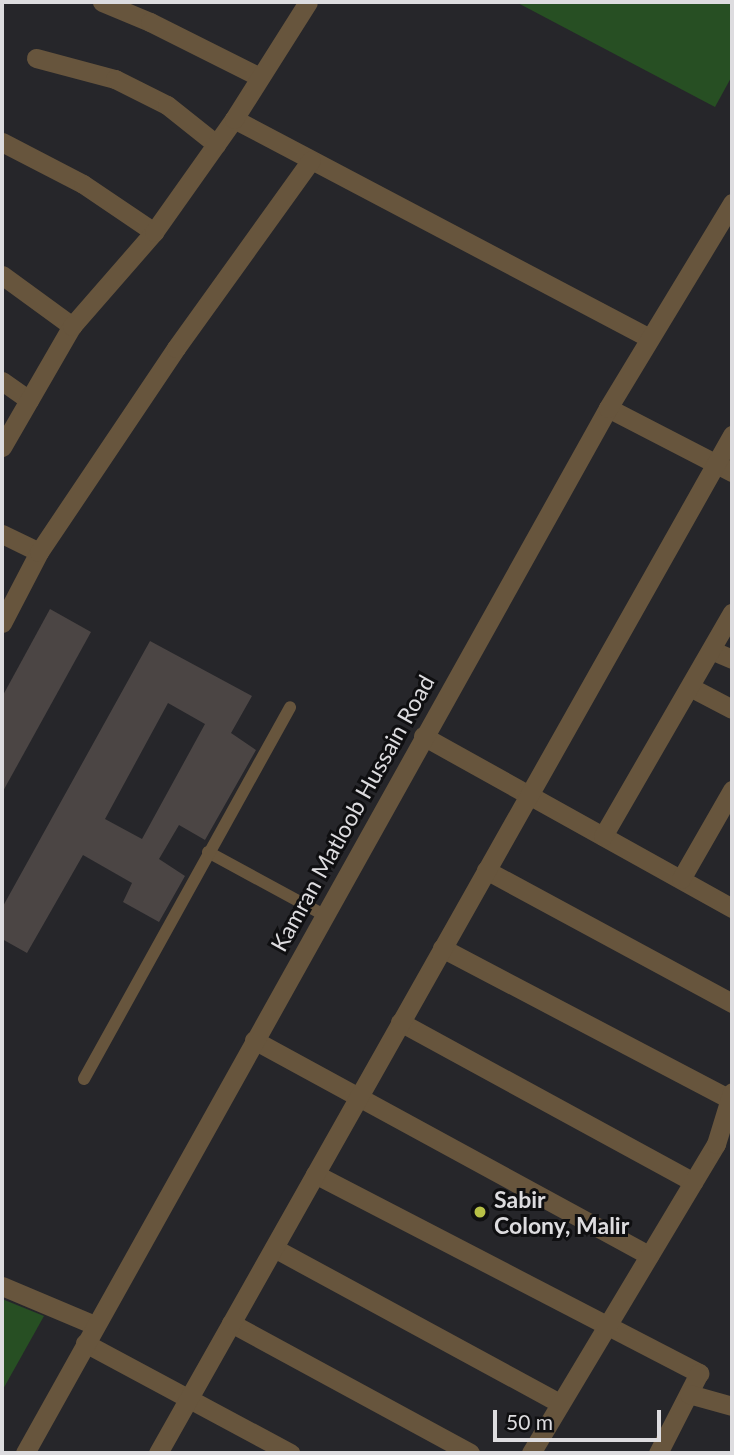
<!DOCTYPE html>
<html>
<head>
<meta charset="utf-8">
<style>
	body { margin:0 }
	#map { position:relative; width:734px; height:1455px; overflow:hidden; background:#26262a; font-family:Lato,sans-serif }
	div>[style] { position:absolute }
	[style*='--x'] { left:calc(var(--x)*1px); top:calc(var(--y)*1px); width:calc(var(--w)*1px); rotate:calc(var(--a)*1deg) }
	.green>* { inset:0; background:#274f23 }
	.building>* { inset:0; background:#4b4544 }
	.service>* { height:12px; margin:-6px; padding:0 6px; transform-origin:6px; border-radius:6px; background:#67553d }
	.minor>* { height:19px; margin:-9.5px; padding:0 9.5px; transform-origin:9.5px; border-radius:9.5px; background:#67553d }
	.dots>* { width:19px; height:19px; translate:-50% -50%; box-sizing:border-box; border:4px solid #0f0f11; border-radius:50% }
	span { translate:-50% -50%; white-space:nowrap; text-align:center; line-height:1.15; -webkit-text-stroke:6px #0f0f11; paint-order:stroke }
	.street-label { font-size:23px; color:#dddcdf }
	.poi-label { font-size:23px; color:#dddcdf; font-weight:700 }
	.left { translate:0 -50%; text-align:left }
	.frame { position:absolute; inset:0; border:4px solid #dddcdf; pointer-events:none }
	.scale { position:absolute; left:493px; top:1410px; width:168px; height:32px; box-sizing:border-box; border:4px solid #dddcdf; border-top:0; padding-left:9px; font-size:21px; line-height:24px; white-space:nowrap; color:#dddcdf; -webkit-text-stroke:5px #0f0f11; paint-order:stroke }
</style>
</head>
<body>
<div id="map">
	<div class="green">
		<div style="clip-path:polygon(516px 2px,732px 2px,732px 76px,715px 107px)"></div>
		<div style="clip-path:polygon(2px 1299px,44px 1316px,2px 1391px)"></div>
	</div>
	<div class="building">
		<div style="clip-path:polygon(50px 609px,91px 632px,2px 793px,2px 697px)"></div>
		<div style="clip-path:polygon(evenodd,150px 641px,252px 696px,231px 733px,256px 750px,205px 840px,179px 825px,159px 859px,185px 876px,159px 922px,123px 902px,132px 883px,83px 855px,27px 953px,2px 939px,2px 908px,150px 641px,168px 703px,205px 724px,142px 839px,105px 819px,168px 703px)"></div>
	</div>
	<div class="service">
		<div style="--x:208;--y:852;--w:132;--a:28.5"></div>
		<div style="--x:84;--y:1079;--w:425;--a:-61"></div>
	</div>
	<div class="minor">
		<div style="--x:102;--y:2;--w:52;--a:22.6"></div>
		<div style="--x:150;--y:22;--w:123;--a:26.6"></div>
		<div style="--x:36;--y:58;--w:82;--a:14.9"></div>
		<div style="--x:115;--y:79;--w:58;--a:26.6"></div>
		<div style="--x:167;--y:105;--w:63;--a:38.5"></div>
		<div style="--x:234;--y:119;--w:469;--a:27.8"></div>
		<div style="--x:2;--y:142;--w:91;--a:27.4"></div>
		<div style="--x:83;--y:184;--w:86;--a:34.1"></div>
		<div style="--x:2;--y:275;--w:87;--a:36.1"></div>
		<div style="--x:2;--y:381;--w:33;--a:35"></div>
		<div style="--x:608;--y:408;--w:140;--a:27.3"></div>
		<div style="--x:2;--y:447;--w:140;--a:-60"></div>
		<div style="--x:72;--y:326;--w:125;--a:-48.9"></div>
		<div style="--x:154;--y:232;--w:138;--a:-54.7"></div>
		<div style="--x:234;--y:119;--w:138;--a:-57.7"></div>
		<div style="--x:2;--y:534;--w:41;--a:25.9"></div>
		<div style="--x:2;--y:623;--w:80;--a:-62.5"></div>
		<div style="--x:39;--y:552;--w:246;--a:-56.1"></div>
		<div style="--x:176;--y:348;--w:231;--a:-54.3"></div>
		<div style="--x:711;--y:650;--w:23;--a:23"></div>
		<div style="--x:690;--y:687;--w:47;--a:27.6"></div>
		<div style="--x:423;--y:736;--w:354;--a:29.1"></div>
		<div style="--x:603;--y:836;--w:258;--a:-60"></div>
		<div style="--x:486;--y:870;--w:280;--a:28.4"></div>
		<div style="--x:681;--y:879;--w:103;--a:-60.2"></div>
		<div style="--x:442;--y:948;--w:325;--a:27.7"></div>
		<div style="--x:400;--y:1022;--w:334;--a:28.6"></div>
		<div style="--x:254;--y:1040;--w:450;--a:28.6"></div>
		<div style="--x:315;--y:1174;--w:433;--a:27.4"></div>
		<div style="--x:699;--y:1373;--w:90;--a:117.1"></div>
		<div style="--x:274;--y:1248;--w:325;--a:28.5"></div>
		<div style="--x:2;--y:1286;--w:101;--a:22.8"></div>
		<div style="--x:231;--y:1323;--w:272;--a:28.5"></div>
		<div style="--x:85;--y:1343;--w:233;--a:28.2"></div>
		<div style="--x:689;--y:1394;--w:45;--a:15.6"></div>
		<div style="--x:25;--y:1453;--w:1197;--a:-60.84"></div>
		<div style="--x:608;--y:408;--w:240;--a:-58.8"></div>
		<div style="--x:158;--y:1453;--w:1169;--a:-60.58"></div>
		<div style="--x:531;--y:1453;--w:360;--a:-59.1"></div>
		<div style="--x:716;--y:1144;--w:54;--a:-72.9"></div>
	</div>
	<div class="dots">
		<div style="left:480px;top:1212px;background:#b8c147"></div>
	</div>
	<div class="street-label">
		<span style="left:352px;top:813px;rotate:-61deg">Kamran Matloob Hussain Road</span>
	</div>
	<div class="poi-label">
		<span class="left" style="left:494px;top:1212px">Sabir<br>Colony, Malir</span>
	</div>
	<div class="frame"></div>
	<div class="scale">50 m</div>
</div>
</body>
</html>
